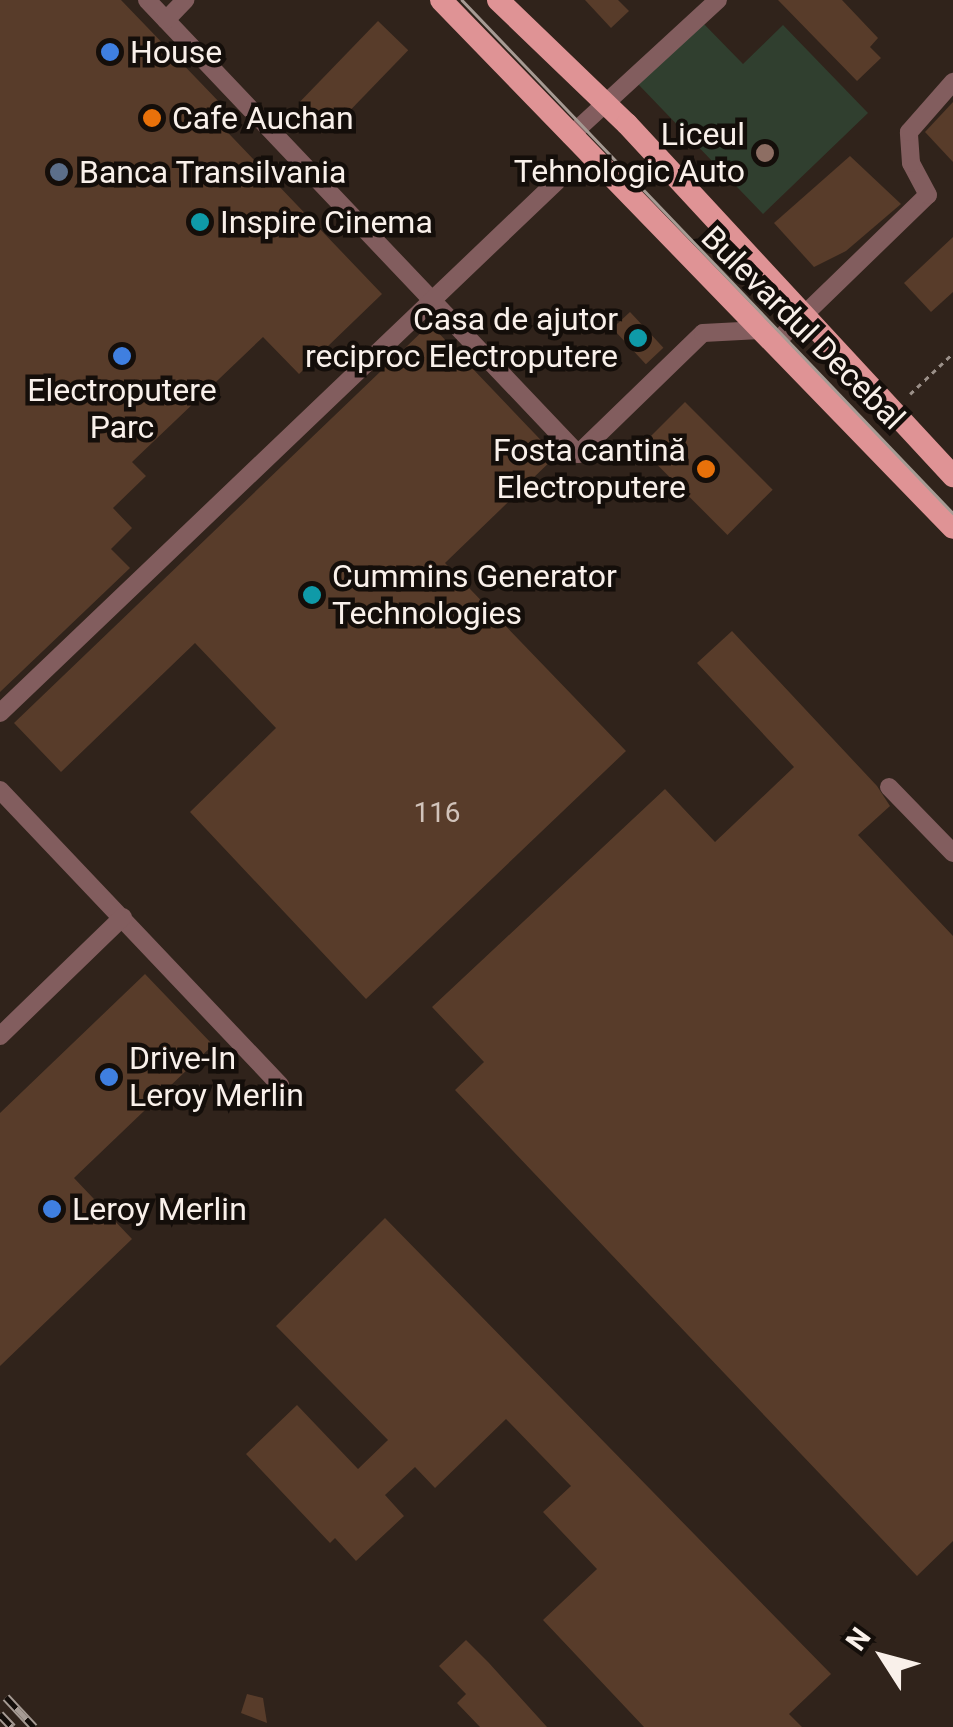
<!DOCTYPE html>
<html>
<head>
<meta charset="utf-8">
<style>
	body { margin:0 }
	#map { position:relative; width:953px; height:1727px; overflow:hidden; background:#30231b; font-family:Roboto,sans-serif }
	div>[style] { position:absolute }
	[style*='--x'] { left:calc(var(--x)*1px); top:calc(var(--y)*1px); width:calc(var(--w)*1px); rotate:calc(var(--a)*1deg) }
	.green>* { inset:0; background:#303f2f }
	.building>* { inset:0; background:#583c2a; transform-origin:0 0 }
	.path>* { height:2.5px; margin-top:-1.25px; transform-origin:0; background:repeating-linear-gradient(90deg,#9b9089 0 5px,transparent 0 10px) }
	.minor>* { height:18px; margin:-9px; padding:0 9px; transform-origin:9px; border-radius:9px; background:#825d5e }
	.major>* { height:22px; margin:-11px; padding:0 11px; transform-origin:11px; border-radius:11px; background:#df9395 }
	.tram>* { height:2.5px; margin:-1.25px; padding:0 1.25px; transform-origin:1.25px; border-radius:1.25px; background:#a69b94 }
	.rail>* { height:9px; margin-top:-4.5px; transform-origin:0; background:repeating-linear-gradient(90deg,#140e0a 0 15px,#a69b94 0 30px); box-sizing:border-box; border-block:2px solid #a69b94 }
	.dots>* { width:28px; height:28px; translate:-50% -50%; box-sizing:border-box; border:5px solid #140e0a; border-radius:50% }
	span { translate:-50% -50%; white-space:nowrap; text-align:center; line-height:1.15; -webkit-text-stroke:9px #140e0a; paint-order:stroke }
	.number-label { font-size:28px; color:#d1c3ba }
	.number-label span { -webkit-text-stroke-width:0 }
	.poi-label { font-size:32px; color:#f9f0ea }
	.left { translate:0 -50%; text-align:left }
	.right { translate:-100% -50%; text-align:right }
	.street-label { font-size:32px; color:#f9f0ea }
	.north { position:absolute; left:833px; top:1607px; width:100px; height:100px; -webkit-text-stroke:8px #140e0a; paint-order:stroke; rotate:306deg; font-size:28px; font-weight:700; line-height:40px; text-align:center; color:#f9f0ea }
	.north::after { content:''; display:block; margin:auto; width:35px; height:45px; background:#f9f0ea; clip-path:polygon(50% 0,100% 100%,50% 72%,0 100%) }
</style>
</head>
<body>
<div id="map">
	<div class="green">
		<div style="clip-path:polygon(701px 21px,743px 64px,783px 25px,868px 113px,763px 214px,637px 83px)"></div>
	</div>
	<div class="building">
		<div style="clip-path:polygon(0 0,121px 0,223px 106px,212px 116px,382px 294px,299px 374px,263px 337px,132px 462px,146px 476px,113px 508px,132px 528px,111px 549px,130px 568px,0 692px)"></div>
		<div style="clip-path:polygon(585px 0,618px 0,629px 11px,611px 28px)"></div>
		<div style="clip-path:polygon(778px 0,842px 0,878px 38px,870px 47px,881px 58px,857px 81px)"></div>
		<div style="left:378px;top:21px;width:42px;height:113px;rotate:44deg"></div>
		<div style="clip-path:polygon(953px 102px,953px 162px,925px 132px)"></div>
		<div style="clip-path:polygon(850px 156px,901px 204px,846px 251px,814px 267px,774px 223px)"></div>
		<div style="clip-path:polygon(953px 237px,953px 292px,931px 312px,904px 283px)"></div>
		<div style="left:630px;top:312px;width:49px;height:24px;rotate:47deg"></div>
		<div style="clip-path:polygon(430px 324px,556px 456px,445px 563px,626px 751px,366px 999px,190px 812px,276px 728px,195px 643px,61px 772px,14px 723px)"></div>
		<div style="left:685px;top:402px;width:124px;height:64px;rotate:45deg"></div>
		<div style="clip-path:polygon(732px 631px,877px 786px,890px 806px,858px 835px,953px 936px,953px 1541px,917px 1576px,455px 1090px,484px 1062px,432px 1007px,665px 789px,715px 842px,794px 767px,697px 663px)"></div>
		<div style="clip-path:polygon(145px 974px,213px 1045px,74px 1178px,132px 1239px,0 1366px,0 1113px)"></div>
		<div style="clip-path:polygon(385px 1218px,831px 1674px,789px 1714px,802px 1727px,644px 1727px,543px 1620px,597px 1569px,543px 1512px,571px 1486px,506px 1419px,435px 1488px,415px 1467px,385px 1495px,404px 1516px,356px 1561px,335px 1538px,330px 1543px,246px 1454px,297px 1405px,358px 1469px,388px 1440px,276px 1326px)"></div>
		<div style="clip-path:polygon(466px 1640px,489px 1663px,547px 1727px,480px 1727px,457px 1703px,466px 1694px,439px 1666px)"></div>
		<div style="clip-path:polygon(247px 1694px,263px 1698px,267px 1723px,241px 1713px)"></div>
	</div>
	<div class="path">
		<div style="--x:910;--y:394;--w:59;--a:-43.6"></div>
	</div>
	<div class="minor">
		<div style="--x:147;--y:0;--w:626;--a:46.49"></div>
		<div style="--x:578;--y:454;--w:174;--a:-44.1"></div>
		<div style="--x:703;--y:333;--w:57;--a:-3"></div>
		<div style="--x:166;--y:20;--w:28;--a:-46"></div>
		<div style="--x:570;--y:136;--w:201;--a:-42.6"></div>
		<div style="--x:774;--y:344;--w:214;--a:-44.1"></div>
		<div style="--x:928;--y:195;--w:36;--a:-118"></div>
		<div style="--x:911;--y:163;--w:31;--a:-94"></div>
		<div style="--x:909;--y:132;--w:67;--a:-48.7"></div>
		<div style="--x:0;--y:713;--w:770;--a:-43.68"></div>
		<div style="--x:889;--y:787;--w:92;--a:45.9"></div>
		<div style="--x:0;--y:790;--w:407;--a:46.5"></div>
		<div style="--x:0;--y:1036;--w:171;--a:-44.1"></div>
	</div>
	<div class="major">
		<div style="--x:441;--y:0;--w:735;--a:45.88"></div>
		<div style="--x:498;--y:0;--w:179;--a:43.9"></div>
		<div style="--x:627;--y:124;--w:480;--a:47.2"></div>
	</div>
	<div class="tram">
		<div style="--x:462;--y:0;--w:710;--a:46.26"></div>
	</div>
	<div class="rail">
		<div style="--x:6;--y:1697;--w:41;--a:47"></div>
		<div style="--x:0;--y:1714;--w:18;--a:47"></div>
	</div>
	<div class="dots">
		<div style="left:110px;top:52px;background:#3f7fe0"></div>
		<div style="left:152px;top:118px;background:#e8710a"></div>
		<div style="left:765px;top:153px;background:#8d6e63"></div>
		<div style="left:59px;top:172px;background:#5c6f8a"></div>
		<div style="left:200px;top:222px;background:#0f9aa8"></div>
		<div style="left:638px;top:338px;background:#0f9aa8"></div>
		<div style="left:122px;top:356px;background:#3f7fe0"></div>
		<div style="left:706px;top:469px;background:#e8710a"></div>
		<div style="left:312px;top:595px;background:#0f9aa8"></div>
		<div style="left:109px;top:1077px;background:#3f7fe0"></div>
		<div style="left:52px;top:1209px;background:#3f7fe0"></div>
	</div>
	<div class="number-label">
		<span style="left:437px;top:813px">116</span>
	</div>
	<div class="poi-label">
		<span class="left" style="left:130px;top:52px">House</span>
		<span class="left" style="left:172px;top:118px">Cafe Auchan</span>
		<span class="right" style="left:745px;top:153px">Liceul<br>Tehnologic Auto</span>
		<span class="left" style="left:79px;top:172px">Banca Transilvania</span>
		<span class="left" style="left:220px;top:222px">Inspire Cinema</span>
		<span class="right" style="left:618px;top:338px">Casa de ajutor<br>reciproc Electroputere</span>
		<span style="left:122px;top:409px">Electroputere<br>Parc</span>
		<span class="right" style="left:686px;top:469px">Fosta cantină<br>Electroputere</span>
		<span class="left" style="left:332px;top:595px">Cummins Generator<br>Technologies</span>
		<span class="left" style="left:129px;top:1077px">Drive-In<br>Leroy Merlin</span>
		<span class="left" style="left:72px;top:1209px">Leroy Merlin</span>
	</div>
	<div class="street-label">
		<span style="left:803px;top:328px;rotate:45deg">Bulevardul Decebal</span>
	</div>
	<div class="north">N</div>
</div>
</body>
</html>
